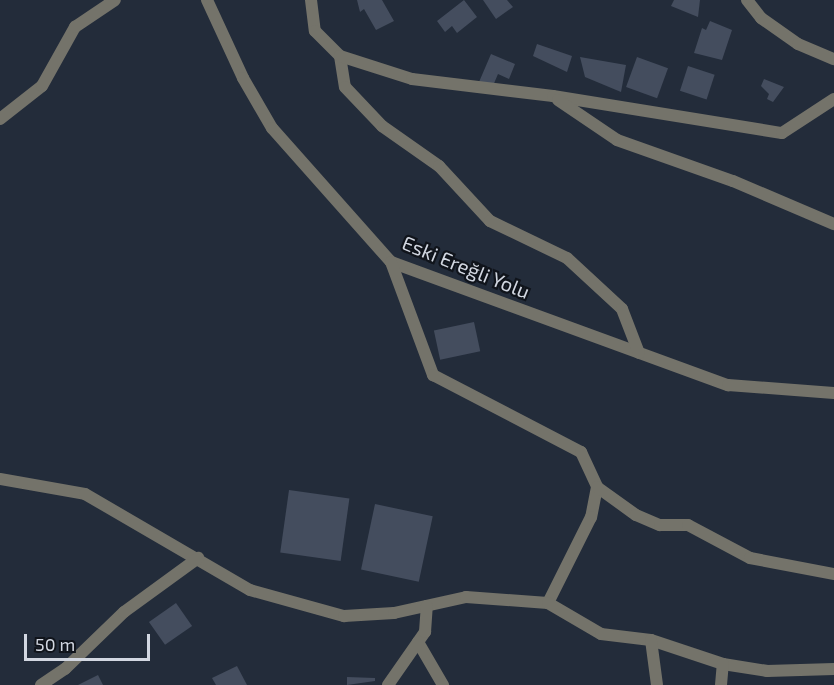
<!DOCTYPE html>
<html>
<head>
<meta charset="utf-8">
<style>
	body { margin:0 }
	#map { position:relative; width:834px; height:685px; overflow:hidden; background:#232c3a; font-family:"Exo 2",sans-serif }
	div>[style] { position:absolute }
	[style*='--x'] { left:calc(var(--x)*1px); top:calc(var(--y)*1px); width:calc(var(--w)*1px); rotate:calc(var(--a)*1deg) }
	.building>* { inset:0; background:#444d5e; transform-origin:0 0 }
	.minor>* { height:12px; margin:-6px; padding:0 6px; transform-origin:6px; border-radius:6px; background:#74736a }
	span { translate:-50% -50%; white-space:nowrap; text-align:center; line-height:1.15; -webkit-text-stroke:4.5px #10141b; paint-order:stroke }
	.street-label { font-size:20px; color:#d2d7e1 }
	.scale { position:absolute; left:24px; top:634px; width:126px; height:27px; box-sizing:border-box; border:3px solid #d2d7e1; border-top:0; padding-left:8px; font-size:18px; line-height:21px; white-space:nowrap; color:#d2d7e1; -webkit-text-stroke:4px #10141b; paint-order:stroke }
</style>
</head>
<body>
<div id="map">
	<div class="building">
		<div style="clip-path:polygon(357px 0,382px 0,394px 21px,376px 30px,364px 9px,360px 12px)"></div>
		<div style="clip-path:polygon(464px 0,477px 17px,457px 33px,452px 26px,445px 32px,437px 21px)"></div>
		<div style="clip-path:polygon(483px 0,507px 0,513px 7px,496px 19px)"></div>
		<div style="clip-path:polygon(674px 0,700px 0,698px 17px,671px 6px)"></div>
		<div style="clip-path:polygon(710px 21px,732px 30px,722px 60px,694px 53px,702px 28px,706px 30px)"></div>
		<div style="clip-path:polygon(537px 44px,572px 56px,567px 72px,533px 56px)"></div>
		<div style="clip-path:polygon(491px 54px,515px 64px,509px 79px,498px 74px,492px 88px,479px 82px)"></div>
		<div style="clip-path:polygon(580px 57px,626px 65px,621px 92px,585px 77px)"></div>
		<div style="left:637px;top:57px;width:33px;height:32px;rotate:20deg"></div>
		<div style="left:688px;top:66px;width:28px;height:26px;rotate:18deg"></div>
		<div style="clip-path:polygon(764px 79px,784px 87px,773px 102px,767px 99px,769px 94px,761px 86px)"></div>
		<div style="left:474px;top:322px;width:30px;height:41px;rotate:78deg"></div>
		<div style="left:289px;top:490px;width:61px;height:63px;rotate:8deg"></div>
		<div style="left:375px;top:504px;width:59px;height:67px;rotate:12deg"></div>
		<div style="left:176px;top:603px;width:28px;height:33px;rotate:55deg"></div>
		<div style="clip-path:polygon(237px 666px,247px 685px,216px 685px,212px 678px)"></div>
		<div style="clip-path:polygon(98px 675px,103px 685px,78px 685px)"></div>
		<div style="clip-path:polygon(347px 677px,375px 678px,375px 681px,347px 685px)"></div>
	</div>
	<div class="minor">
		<div style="--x:207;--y:0;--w:86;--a:65.2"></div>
		<div style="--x:243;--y:78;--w:58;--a:59.9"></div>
		<div style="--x:272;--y:128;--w:179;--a:48.4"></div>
		<div style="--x:391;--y:262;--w:359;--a:20.1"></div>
		<div style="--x:728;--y:385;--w:106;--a:4.3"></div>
		<div style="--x:311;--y:0;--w:31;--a:83"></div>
		<div style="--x:315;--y:31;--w:35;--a:45"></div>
		<div style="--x:340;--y:56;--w:31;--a:81"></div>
		<div style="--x:345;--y:87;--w:54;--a:46.5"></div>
		<div style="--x:382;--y:126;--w:70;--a:35.1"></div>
		<div style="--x:439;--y:166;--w:75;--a:47.2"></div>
		<div style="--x:490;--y:221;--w:85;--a:25.7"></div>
		<div style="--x:567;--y:258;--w:75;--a:42.8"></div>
		<div style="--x:622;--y:309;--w:47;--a:68.9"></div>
		<div style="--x:747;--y:0;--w:23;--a:52"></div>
		<div style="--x:761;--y:18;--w:45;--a:35.1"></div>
		<div style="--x:798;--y:44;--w:39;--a:23"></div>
		<div style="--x:340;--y:56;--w:76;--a:17.7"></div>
		<div style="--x:412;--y:79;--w:142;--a:6.9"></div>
		<div style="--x:553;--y:96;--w:232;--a:9.2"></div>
		<div style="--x:782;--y:133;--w:62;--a:-33.2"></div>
		<div style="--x:558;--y:100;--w:71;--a:34.1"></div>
		<div style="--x:617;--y:140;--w:123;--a:19.5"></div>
		<div style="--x:733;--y:181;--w:110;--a:23.1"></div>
		<div style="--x:0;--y:119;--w:53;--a:-38.2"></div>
		<div style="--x:42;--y:86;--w:68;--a:-60.8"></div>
		<div style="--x:75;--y:27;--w:48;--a:-34"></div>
		<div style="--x:391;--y:262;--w:121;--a:69.6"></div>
		<div style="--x:433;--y:375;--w:167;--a:27.5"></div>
		<div style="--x:581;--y:452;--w:38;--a:65"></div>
		<div style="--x:597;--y:487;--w:31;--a:101"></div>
		<div style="--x:591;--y:517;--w:96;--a:116.6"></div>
		<div style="--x:0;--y:479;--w:86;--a:10"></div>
		<div style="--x:85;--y:494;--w:191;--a:30.2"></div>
		<div style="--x:250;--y:590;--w:98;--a:15.5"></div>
		<div style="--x:344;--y:616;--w:50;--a:-3.4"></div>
		<div style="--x:394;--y:613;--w:74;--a:-12.5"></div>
		<div style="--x:466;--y:597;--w:82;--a:4.2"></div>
		<div style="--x:548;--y:603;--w:61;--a:30.3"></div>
		<div style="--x:601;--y:634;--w:50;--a:6.8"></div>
		<div style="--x:651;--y:640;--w:76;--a:18.4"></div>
		<div style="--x:723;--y:664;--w:45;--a:9"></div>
		<div style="--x:767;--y:671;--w:67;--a:-1.7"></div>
		<div style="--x:597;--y:487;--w:48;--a:35.7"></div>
		<div style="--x:636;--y:515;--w:26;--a:23"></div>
		<div style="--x:660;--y:525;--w:28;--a:0"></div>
		<div style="--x:688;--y:525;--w:70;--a:28"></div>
		<div style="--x:750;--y:558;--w:86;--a:10.8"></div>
		<div style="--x:651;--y:640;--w:45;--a:82.4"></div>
		<div style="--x:418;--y:642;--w:50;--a:59.8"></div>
		<div style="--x:41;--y:685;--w:29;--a:-34"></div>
		<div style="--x:65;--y:669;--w:82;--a:-44"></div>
		<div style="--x:124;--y:612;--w:92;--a:-36.1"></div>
		<div style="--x:388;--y:685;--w:65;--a:-55.1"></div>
		<div style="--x:425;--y:632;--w:26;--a:-86"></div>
		<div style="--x:721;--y:685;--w:21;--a:-85"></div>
	</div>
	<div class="street-label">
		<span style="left:466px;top:267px;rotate:22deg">Eski Ereğli Yolu</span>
	</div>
	<div class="scale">50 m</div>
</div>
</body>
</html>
